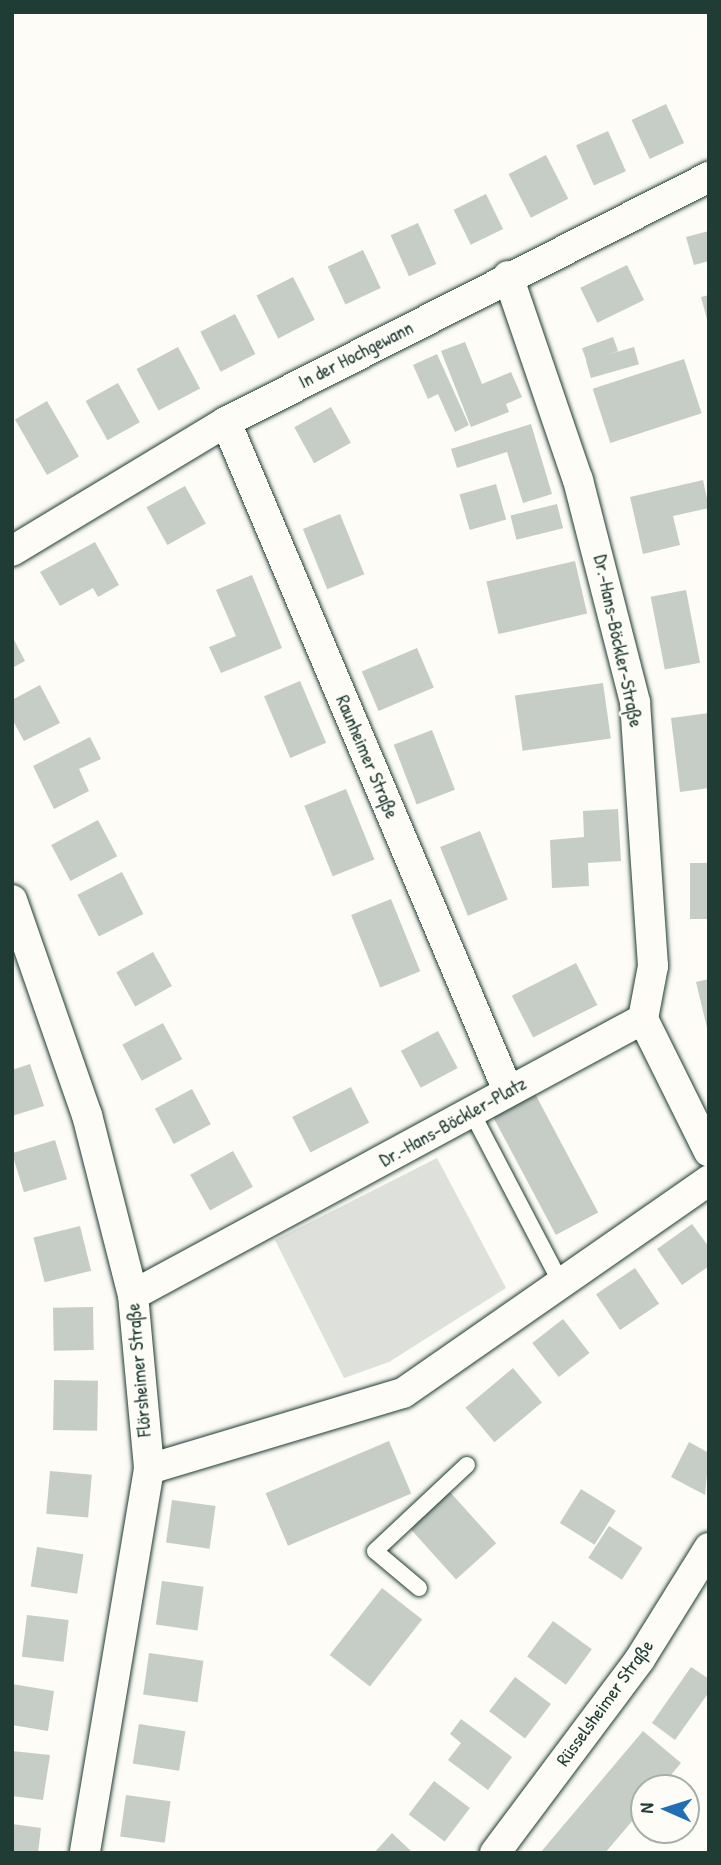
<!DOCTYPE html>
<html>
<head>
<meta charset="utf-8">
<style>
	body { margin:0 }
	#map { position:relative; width:721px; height:1865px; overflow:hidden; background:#fdfcf7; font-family:"Patrick Hand",sans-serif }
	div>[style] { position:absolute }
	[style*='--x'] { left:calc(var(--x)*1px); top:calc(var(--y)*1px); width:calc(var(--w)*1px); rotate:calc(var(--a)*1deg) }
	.green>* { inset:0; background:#dde0db }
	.building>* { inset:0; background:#c6cdc7; transform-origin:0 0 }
	.roads { filter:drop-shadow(0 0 2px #1f3d34) drop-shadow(0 0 2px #1f3d34) }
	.lane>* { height:16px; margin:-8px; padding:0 8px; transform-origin:8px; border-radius:8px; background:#fdfcf7 }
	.street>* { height:30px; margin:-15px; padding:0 15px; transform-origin:15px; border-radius:15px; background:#fdfcf7 }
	span { translate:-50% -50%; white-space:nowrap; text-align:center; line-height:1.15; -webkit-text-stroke:5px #fdfcf7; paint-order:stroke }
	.street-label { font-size:19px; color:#1f3d34 }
	.frame { position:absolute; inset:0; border:14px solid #1f3d34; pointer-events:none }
	.north { position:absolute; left:630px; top:1774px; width:70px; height:70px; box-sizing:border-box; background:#fdfcf7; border:2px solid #a4b0a9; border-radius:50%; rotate:273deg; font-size:19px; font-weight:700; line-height:28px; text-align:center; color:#1f3d34 }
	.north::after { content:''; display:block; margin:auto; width:24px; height:32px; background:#1f6fb2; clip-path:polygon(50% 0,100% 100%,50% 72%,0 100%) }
</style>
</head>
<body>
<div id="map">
	<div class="green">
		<div style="clip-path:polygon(437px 1158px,506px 1288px,389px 1362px,344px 1378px,275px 1240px)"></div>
	</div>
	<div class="building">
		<div style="left:666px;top:104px;width:43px;height:38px;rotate:65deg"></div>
		<div style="left:608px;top:131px;width:44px;height:35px;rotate:66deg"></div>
		<div style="left:546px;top:155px;width:49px;height:42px;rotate:63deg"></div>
		<div style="left:486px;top:194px;width:39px;height:36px;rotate:64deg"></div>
		<div style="left:418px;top:223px;width:45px;height:30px;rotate:66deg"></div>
		<div style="clip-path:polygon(709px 231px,709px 261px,694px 265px,686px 237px)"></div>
		<div style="left:363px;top:250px;width:42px;height:39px;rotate:65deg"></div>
		<div style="left:627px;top:265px;width:39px;height:52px;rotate:64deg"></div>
		<div style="left:293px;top:277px;width:48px;height:41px;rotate:63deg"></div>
		<div style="clip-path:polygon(709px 295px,709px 323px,708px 323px,701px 297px)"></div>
		<div style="left:235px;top:314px;width:45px;height:39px;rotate:63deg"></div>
		<div style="left:613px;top:337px;width:15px;height:33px;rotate:70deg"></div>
		<div style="clip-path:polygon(465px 342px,482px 384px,511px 372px,522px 397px,506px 404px,509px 412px,471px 427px,441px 351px)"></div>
		<div style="left:178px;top:347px;width:47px;height:47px;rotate:62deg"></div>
		<div style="left:634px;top:347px;width:18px;height:50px;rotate:74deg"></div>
		<div style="clip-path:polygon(437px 354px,469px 425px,455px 432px,438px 394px,428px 399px,413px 365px)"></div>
		<div style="left:684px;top:359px;width:57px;height:96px;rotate:72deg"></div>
		<div style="left:118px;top:383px;width:45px;height:37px;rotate:61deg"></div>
		<div style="left:47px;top:401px;width:64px;height:37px;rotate:60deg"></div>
		<div style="left:331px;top:407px;width:41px;height:42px;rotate:61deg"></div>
		<div style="clip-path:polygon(531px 424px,552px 494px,523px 503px,507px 452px,457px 468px,451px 449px)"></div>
		<div style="clip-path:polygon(703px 480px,709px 508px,673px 516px,680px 545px,643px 554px,630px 497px)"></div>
		<div style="left:496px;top:484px;width:37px;height:38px;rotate:74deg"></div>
		<div style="left:185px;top:486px;width:43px;height:44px;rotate:61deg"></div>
		<div style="left:557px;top:504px;width:25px;height:48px;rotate:76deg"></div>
		<div style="left:340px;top:514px;width:65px;height:40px;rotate:68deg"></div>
		<div style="clip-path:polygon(95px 542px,119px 585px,98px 597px,93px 588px,60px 606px,40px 572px)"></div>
		<div style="left:575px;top:561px;width:54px;height:91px;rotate:77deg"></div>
		<div style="clip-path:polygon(252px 575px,282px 648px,221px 673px,209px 647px,236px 636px,216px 590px)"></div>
		<div style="left:686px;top:590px;width:74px;height:36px;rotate:79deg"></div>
		<div style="clip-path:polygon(12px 636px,25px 661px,12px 668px)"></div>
		<div style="left:417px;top:648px;width:43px;height:60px;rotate:67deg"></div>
		<div style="left:300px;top:681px;width:67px;height:39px;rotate:67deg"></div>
		<div style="left:603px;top:683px;width:56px;height:89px;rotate:82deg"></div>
		<div style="clip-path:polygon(40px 685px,60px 723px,24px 741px,12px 719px,12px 700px)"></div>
		<div style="clip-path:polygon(709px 713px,709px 788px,680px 792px,671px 718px)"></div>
		<div style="left:432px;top:730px;width:64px;height:41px;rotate:69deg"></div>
		<div style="clip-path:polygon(90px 737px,101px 759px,79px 769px,89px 791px,54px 809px,33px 766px)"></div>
		<div style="left:346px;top:789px;width:76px;height:45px;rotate:68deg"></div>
		<div style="clip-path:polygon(618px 809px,621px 861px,588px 863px,589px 886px,552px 888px,550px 840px,584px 837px,583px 811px)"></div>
		<div style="left:98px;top:820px;width:41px;height:53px;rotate:62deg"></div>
		<div style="left:480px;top:831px;width:74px;height:43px;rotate:68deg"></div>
		<div style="left:709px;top:863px;width:56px;height:19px;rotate:90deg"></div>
		<div style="left:122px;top:872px;width:47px;height:50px;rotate:63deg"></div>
		<div style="left:391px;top:899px;width:78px;height:43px;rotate:68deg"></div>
		<div style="left:153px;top:952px;width:39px;height:42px;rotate:61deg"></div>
		<div style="left:576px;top:963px;width:47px;height:72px;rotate:63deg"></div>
		<div style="clip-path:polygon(709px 979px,709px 1032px,708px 1032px,696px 982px)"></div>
		<div style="left:163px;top:1023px;width:41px;height:46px;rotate:62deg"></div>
		<div style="left:438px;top:1031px;width:42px;height:42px;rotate:62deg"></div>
		<div style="clip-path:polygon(30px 1064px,44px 1106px,12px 1116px,12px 1070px)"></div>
		<div style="left:351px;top:1087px;width:40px;height:66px;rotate:63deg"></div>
		<div style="left:532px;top:1088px;width:141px;height:48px;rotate:62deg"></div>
		<div style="left:192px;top:1089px;width:40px;height:42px;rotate:62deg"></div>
		<div style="left:55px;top:1140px;width:41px;height:45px;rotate:73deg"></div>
		<div style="left:233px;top:1151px;width:41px;height:49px;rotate:61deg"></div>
		<div style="clip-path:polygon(692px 1224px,709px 1247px,709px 1266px,682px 1285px,657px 1249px)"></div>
		<div style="left:80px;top:1226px;width:46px;height:48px;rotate:76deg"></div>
		<div style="left:635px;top:1268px;width:43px;height:47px;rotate:56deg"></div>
		<div style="left:93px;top:1307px;width:43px;height:40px;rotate:89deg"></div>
		<div style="left:563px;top:1319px;width:43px;height:39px;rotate:52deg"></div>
		<div style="left:513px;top:1368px;width:45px;height:62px;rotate:50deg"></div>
		<div style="left:54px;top:1380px;width:44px;height:50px;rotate:1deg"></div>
		<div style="left:389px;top:1441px;width:57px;height:134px;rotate:67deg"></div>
		<div style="clip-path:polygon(689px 1442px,709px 1453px,705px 1495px,671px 1477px)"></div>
		<div style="left:50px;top:1471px;width:42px;height:43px;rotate:5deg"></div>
		<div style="left:581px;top:1489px;width:41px;height:40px;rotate:32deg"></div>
		<div style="left:450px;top:1492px;width:69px;height:54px;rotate:48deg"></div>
		<div style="left:172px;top:1500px;width:44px;height:43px;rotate:8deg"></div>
		<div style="left:609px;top:1526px;width:40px;height:38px;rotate:33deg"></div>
		<div style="left:37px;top:1547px;width:47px;height:40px;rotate:9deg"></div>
		<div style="left:162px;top:1581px;width:42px;height:44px;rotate:8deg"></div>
		<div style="left:382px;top:1588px;width:51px;height:85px;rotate:38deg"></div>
		<div style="left:27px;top:1615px;width:42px;height:42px;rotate:7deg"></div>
		<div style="left:553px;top:1621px;width:48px;height:44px;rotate:36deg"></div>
		<div style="left:149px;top:1653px;width:55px;height:42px;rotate:8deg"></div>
		<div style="clip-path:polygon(691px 1667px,709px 1679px,709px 1692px,675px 1740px,652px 1723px)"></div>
		<div style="left:515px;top:1677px;width:45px;height:43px;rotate:37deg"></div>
		<div style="clip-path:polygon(12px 1684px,54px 1691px,48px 1731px,12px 1725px)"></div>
		<div style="clip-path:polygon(461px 1719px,512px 1757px,488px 1790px,448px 1760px,461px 1743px,450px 1734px)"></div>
		<div style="left:139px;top:1724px;width:47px;height:40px;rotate:9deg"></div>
		<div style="clip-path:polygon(643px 1731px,681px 1763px,660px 1788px,644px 1788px,644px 1807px,605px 1853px,540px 1853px)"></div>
		<div style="clip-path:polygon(12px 1751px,50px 1755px,43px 1800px,12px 1796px)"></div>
		<div style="left:434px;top:1781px;width:45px;height:42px;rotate:37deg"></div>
		<div style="left:126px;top:1795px;width:45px;height:42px;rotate:8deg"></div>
		<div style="clip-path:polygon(12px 1824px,41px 1828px,38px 1853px,12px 1853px)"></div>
		<div style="clip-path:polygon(392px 1833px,413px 1853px,374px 1853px)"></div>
	</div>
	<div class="roads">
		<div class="lane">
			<div style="--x:471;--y:1111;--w:194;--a:62.4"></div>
			<div style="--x:419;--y:1588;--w:57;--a:-139.9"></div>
			<div style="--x:375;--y:1551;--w:126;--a:-43.1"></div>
		</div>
		<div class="street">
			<div style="--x:508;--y:276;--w:216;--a:71.1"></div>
			<div style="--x:578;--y:480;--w:229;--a:75.6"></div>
			<div style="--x:635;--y:702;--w:265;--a:86.1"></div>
			<div style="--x:653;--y:966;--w:54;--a:100.7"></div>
			<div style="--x:226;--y:422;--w:726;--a:67.14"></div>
			<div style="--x:12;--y:551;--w:250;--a:-31.1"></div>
			<div style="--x:226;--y:422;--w:542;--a:-26.9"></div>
			<div style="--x:12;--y:900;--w:228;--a:70.8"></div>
			<div style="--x:87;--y:1115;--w:186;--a:75.7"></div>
			<div style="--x:133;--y:1295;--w:175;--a:84.7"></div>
			<div style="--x:149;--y:1469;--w:389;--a:99.5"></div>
			<div style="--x:643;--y:1019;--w:148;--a:63.6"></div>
			<div style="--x:133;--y:1295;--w:580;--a:-28.42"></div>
			<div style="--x:149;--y:1469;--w:265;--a:-16.7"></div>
			<div style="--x:403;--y:1393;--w:373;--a:-34.8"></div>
			<div style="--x:495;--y:1853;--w:242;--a:-53.2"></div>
			<div style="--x:640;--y:1659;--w:131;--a:-58.1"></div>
		</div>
	</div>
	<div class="street-label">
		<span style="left:356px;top:355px;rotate:-27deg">In der Hochgewann</span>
		<span style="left:618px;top:641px;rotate:78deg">Dr.-Hans-Böckler-Straße</span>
		<span style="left:367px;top:757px;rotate:67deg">Raunheimer Straße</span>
		<span style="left:453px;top:1122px;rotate:-29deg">Dr.-Hans-Böckler-Platz</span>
		<span style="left:139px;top:1370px;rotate:-95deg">Flörsheimer Straße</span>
		<span style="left:605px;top:1703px;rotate:-54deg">Rüsselsheimer Straße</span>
	</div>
	<div class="frame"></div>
	<div class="north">N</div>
</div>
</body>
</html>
